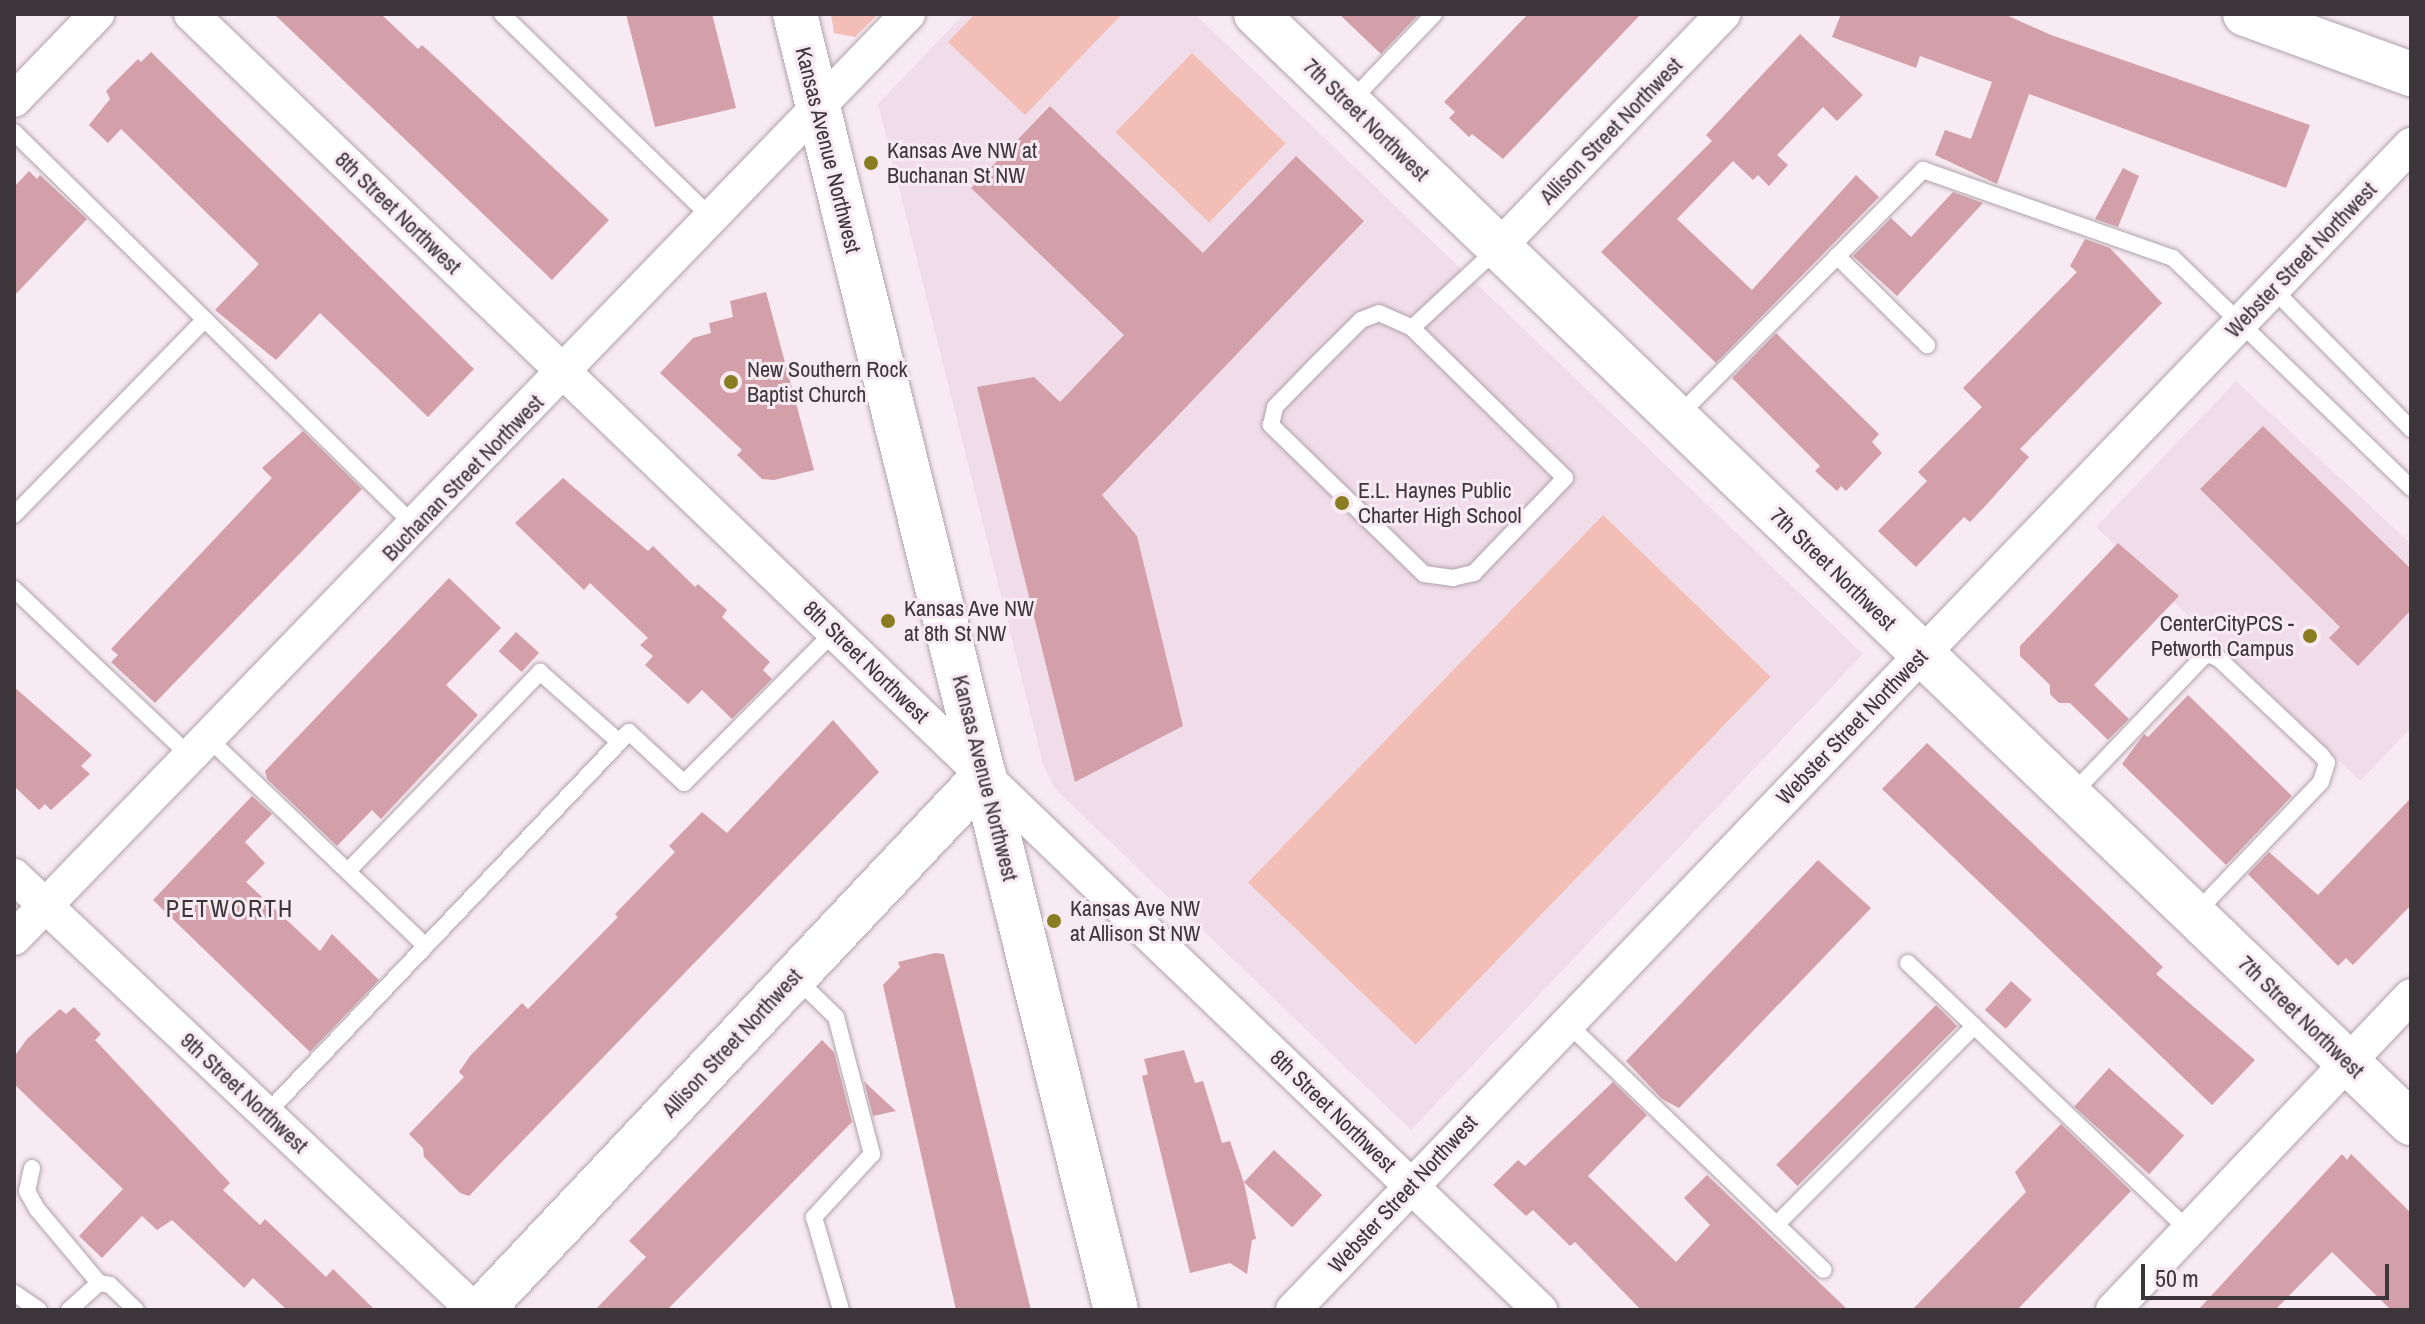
<!DOCTYPE html>
<html>
<head>
<meta charset="utf-8">
<style>
	body { margin:0 }
	#map { position:relative; width:2425px; height:1324px; overflow:hidden; background:#f8eaf2; font-family:"Archivo Narrow",sans-serif }
	div>[style] { position:absolute }
	[style*='--x'] { left:calc(var(--x)*1px); top:calc(var(--y)*1px); width:calc(var(--w)*1px); rotate:calc(var(--a)*1deg) }
	.built>* { inset:0; background:#f1dde9 }
	.green>* { inset:0; background:#f2beb6; transform-origin:0 0 }
	.building>* { inset:0; background:#d3a0aa; transform-origin:0 0 }
	.roads { filter:drop-shadow(0 0 2px #b0a3ab) drop-shadow(0 0 2px #b0a3ab) }
	.lane>* { height:16px; margin:-8px; padding:0 8px; transform-origin:8px; border-radius:8px; background:#fff }
	.street>* { height:34px; margin:-17px; padding:0 17px; transform-origin:17px; border-radius:17px; background:#fff }
	.secondary>* { height:44px; margin:-22px; padding:0 22px; transform-origin:22px; border-radius:22px; background:#fff }
	.dots>* { width:22px; height:22px; translate:-50% -50%; box-sizing:border-box; border:4px solid #f8eaf2; border-radius:50% }
	span { translate:-50% -50%; white-space:nowrap; text-align:center; line-height:1.15; -webkit-text-stroke:6px #f8eaf2; paint-order:stroke }
	.street-label { font-size:22px; color:#3c363a }
	.poi-label { font-size:22px; color:#3c363a }
	.left { translate:0 -50%; text-align:left }
	.right { translate:-100% -50%; text-align:right }
	.neighbourhood-label { font-size:24px; color:#3c363a; letter-spacing:2px }
	.frame { position:absolute; inset:0; border:16px solid #3c363a; pointer-events:none }
	.scale { position:absolute; left:2141px; top:1264px; width:248px; height:36px; box-sizing:border-box; border:4px solid #3c363a; border-top:0; padding-left:10px; font-size:24px; line-height:28px; white-space:nowrap; color:#3c363a; -webkit-text-stroke:6px #f8eaf2; paint-order:stroke }
</style>
</head>
<body>
<div id="map">
	<div class="built">
		<div style="clip-path:polygon(964px 14px,1195px 14px,1863px 654px,1411px 1130px,1055px 789px,1043px 764px,878px 104px)"></div>
		<div style="clip-path:polygon(2236px 381px,2411px 544px,2411px 728px,2360px 781px,2096px 527px)"></div>
	</div>
	<div class="green">
		<div style="clip-path:polygon(831px 14px,878px 14px,855px 37px,834px 33px)"></div>
		<div style="clip-path:polygon(975px 14px,1122px 14px,1025px 115px,948px 42px)"></div>
		<div style="left:1192px;top:53px;width:130px;height:110px;rotate:44deg"></div>
		<div style="left:1603px;top:515px;width:233px;height:511px;rotate:44deg"></div>
	</div>
	<div class="building">
		<div style="clip-path:polygon(274px 14px,381px 14px,418px 49px,422px 45px,444px 65px,609px 220px,552px 280px)"></div>
		<div style="clip-path:polygon(626px 14px,712px 14px,736px 108px,655px 127px)"></div>
		<div style="clip-path:polygon(1339px 14px,1419px 14px,1381px 54px)"></div>
		<div style="clip-path:polygon(1528px 14px,1641px 14px,1503px 159px,1472px 134px,1469px 137px,1449px 118px,1455px 112px,1444px 102px)"></div>
		<div style="clip-path:polygon(1841px 14px,2004px 14px,2051px 35px,2310px 125px,2286px 188px,2029px 94px,1997px 184px,1935px 155px,1945px 130px,1971px 139px,1992px 82px,1920px 56px,1916px 68px,1832px 37px)"></div>
		<div style="clip-path:polygon(1800px 34px,1863px 95px,1837px 121px,1823px 107px,1777px 155px,1788px 165px,1769px 186px,1758px 175px,1753px 180px,1733px 161px,1677px 219px,1752px 290px,1856px 175px,1879px 197px,1716px 363px,1601px 252px,1712px 141px,1706px 135px)"></div>
		<div style="clip-path:polygon(151px 52px,474px 369px,428px 417px,320px 313px,276px 360px,215px 310px,259px 264px,121px 129px,108px 143px,89px 125px,110px 99px,106px 91px,138px 59px,141px 62px)"></div>
		<div style="clip-path:polygon(1050px 106px,1203px 253px,1296px 156px,1364px 221px,1102px 495px,1137px 536px,1183px 726px,1075px 782px,977px 387px,1034px 377px,1060px 402px,1124px 335px,971px 188px)"></div>
		<div style="clip-path:polygon(2123px 168px,2139px 176px,2118px 227px,2095px 219px)"></div>
		<div style="clip-path:polygon(29px 171px,37px 179px,40px 175px,87px 219px,14px 296px,14px 187px)"></div>
		<div style="clip-path:polygon(1953px 192px,1983px 203px,1897px 296px,1853px 256px,1891px 218px,1911px 237px)"></div>
		<div style="clip-path:polygon(2085px 239px,2110px 248px,2162px 303px,2020px 449px,2029px 457px,1988px 503px,1970px 522px,1964px 517px,1916px 567px,1878px 531px,1927px 481px,1918px 472px,1982px 407px,1963px 388px,2077px 272px,2070px 266px)"></div>
		<div style="clip-path:polygon(766px 292px,814px 470px,774px 480px,762px 479px,737px 455px,742px 450px,660px 373px,693px 338px,711px 333px,709px 323px,733px 317px,730px 301px)"></div>
		<div style="clip-path:polygon(1776px 333px,1879px 434px,1872px 442px,1882px 453px,1846px 491px,1841px 486px,1837px 491px,1815px 471px,1820px 466px,1732px 378px)"></div>
		<div style="clip-path:polygon(2263px 426px,2411px 569px,2411px 610px,2358px 666px,2329px 638px,2340px 627px,2200px 489px)"></div>
		<div style="clip-path:polygon(303px 431px,362px 489px,155px 703px,111px 662px,118px 655px,111px 649px,272px 478px,262px 468px)"></div>
		<div style="clip-path:polygon(563px 478px,648px 551px,653px 546px,695px 587px,698px 584px,727px 610px,722px 617px,770px 662px,763px 670px,772px 679px,732px 719px,702px 690px,688px 704px,645px 665px,653px 656px,640px 645px,648px 638px,590px 583px,584px 590px,515px 523px)"></div>
		<div style="clip-path:polygon(2118px 543px,2179px 596px,2094px 685px,2129px 719px,2108px 740px,2070px 703px,2059px 703px,2050px 694px,2050px 685px,2020px 656px,2020px 646px)"></div>
		<div style="clip-path:polygon(449px 578px,501px 628px,446px 685px,478px 715px,381px 819px,372px 810px,337px 846px,267px 779px,265px 771px)"></div>
		<div style="left:516px;top:632px;width:31px;height:26px;rotate:42deg"></div>
		<div style="clip-path:polygon(14px 687px,92px 755px,81px 766px,90px 774px,51px 810px,45px 804px,39px 810px,14px 786px)"></div>
		<div style="clip-path:polygon(2188px 695px,2292px 796px,2226px 865px,2122px 764px,2144px 734px,2148px 737px)"></div>
		<div style="clip-path:polygon(833px 720px,879px 772px,469px 1196px,460px 1193px,424px 1157px,423px 1148px,409px 1134px,464px 1077px,459px 1072px,470px 1056px,522px 1003px,528px 1009px,618px 917px,615px 914px,675px 852px,669px 846px,702px 812px,727px 833px)"></div>
		<div style="clip-path:polygon(1927px 743px,2163px 967px,2156px 974px,2255px 1060px,2212px 1105px,1882px 789px)"></div>
		<div style="clip-path:polygon(252px 796px,272px 814px,245px 842px,265px 863px,246px 882px,320px 951px,332px 934px,379px 980px,310px 1052px,153px 900px)"></div>
		<div style="clip-path:polygon(2411px 798px,2411px 905px,2353px 965px,2346px 958px,2338px 966px,2248px 874px,2269px 852px,2318px 895px)"></div>
		<div style="clip-path:polygon(1818px 860px,1871px 908px,1679px 1108px,1662px 1099px,1626px 1061px)"></div>
		<div style="clip-path:polygon(935px 953px,944px 954px,1031px 1310px,956px 1310px,883px 985px,900px 967px,898px 962px)"></div>
		<div style="left:2011px;top:981px;width:28px;height:39px;rotate:42deg"></div>
		<div style="left:1936px;top:1005px;width:30px;height:226px;rotate:45deg"></div>
		<div style="clip-path:polygon(74px 1007px,101px 1034px,95px 1040px,230px 1183px,223px 1190px,260px 1225px,265px 1219px,326px 1277px,333px 1269px,375px 1310px,287px 1310px,253px 1278px,244px 1288px,172px 1220px,157px 1230px,142px 1216px,102px 1258px,79px 1236px,123px 1189px,14px 1084px,14px 1057px,27px 1039px,60px 1009px,66px 1014px)"></div>
		<div style="clip-path:polygon(822px 1040px,834px 1052px,852px 1122px,667px 1310px,595px 1310px,646px 1257px,629px 1241px)"></div>
		<div style="clip-path:polygon(1184px 1050px,1195px 1083px,1203px 1081px,1222px 1143px,1230px 1141px,1244px 1183px,1256px 1239px,1252px 1240px,1247px 1274px,1230px 1263px,1190px 1273px,1142px 1076px,1148px 1074px,1144px 1059px)"></div>
		<div style="left:2109px;top:1068px;width:101px;height:52px;rotate:42deg"></div>
		<div style="clip-path:polygon(864px 1081px,871px 1088px,896px 1111px,873px 1116px)"></div>
		<div style="clip-path:polygon(1613px 1082px,1647px 1115px,1588px 1176px,1676px 1262px,1710px 1225px,1684px 1198px,1707px 1175px,1848px 1310px,1641px 1310px,1575px 1242px,1570px 1246px,1533px 1210px,1526px 1216px,1493px 1185px,1518px 1160px,1525px 1166px)"></div>
		<div style="clip-path:polygon(2061px 1124px,2131px 1191px,2017px 1310px,1912px 1310px,2026px 1192px,2015px 1172px)"></div>
		<div style="left:1274px;top:1150px;width:66px;height:44px;rotate:43deg"></div>
		<div style="clip-path:polygon(2342px 1154px,2347px 1160px,2351px 1154px,2411px 1213px,2411px 1310px,2391px 1310px,2332px 1252px,2275px 1310px,2198px 1310px)"></div>
	</div>
	<div class="roads">
		<div class="lane">
			<div style="--x:502;--y:14;--w:294;--a:44.2"></div>
			<div style="--x:1351;--y:101;--w:120;--a:-46.3"></div>
			<div style="--x:14;--y:132;--w:562;--a:44.5"></div>
			<div style="--x:1837;--y:256;--w:127;--a:44.7"></div>
			<div style="--x:2273;--y:289;--w:197;--a:45.4"></div>
			<div style="--x:1379;--y:313;--w:36;--a:24"></div>
			<div style="--x:1412;--y:328;--w:214;--a:44.4"></div>
			<div style="--x:1565;--y:478;--w:132;--a:133.8"></div>
			<div style="--x:1474;--y:573;--w:22;--a:167"></div>
			<div style="--x:1453;--y:578;--w:29;--a:-172"></div>
			<div style="--x:1424;--y:574;--w:214;--a:-135.8"></div>
			<div style="--x:1271;--y:425;--w:18;--a:-77"></div>
			<div style="--x:1275;--y:407;--w:56;--a:-45.7"></div>
			<div style="--x:1314;--y:367;--w:66;--a:-45"></div>
			<div style="--x:1361;--y:320;--w:19;--a:-21"></div>
			<div style="--x:1412;--y:328;--w:116;--a:-42.9"></div>
			<div style="--x:1677;--y:417;--w:349;--a:-45.1"></div>
			<div style="--x:1923;--y:170;--w:265;--a:19.4"></div>
			<div style="--x:2173;--y:258;--w:331;--a:44"></div>
			<div style="--x:14;--y:515;--w:271;--a:-45.7"></div>
			<div style="--x:14;--y:589;--w:243;--a:43.5"></div>
			<div style="--x:208;--y:738;--w:301;--a:43.7"></div>
			<div style="--x:2070;--y:796;--w:197;--a:-46.2"></div>
			<div style="--x:2206;--y:654;--w:13;--a:18"></div>
			<div style="--x:2218;--y:658;--w:141;--a:43.3"></div>
			<div style="--x:2321;--y:755;--w:10;--a:53"></div>
			<div style="--x:2327;--y:763;--w:20;--a:108"></div>
			<div style="--x:2321;--y:782;--w:182;--a:133.7"></div>
			<div style="--x:348;--y:871;--w:277;--a:-46"></div>
			<div style="--x:540;--y:672;--w:106;--a:41.5"></div>
			<div style="--x:1908;--y:963;--w:388;--a:43.6"></div>
			<div style="--x:797;--y:979;--w:54;--a:44.3"></div>
			<div style="--x:836;--y:1017;--w:142;--a:75.3"></div>
			<div style="--x:872;--y:1154;--w:86;--a:132.6"></div>
			<div style="--x:814;--y:1217;--w:97;--a:73.8"></div>
			<div style="--x:1567;--y:1023;--w:356;--a:43.9"></div>
			<div style="--x:266;--y:1114;--w:527;--a:-46.46"></div>
			<div style="--x:629;--y:732;--w:75;--a:42.8"></div>
			<div style="--x:684;--y:783;--w:213;--a:-45.2"></div>
			<div style="--x:32;--y:1168;--w:24;--a:102"></div>
			<div style="--x:27;--y:1191;--w:21;--a:61"></div>
			<div style="--x:37;--y:1209;--w:97;--a:50"></div>
			<div style="--x:1777;--y:1224;--w:279;--a:-45.1"></div>
			<div style="--x:14;--y:1293;--w:30;--a:34"></div>
			<div style="--x:69;--y:1310;--w:40;--a:-42"></div>
			<div style="--x:99;--y:1283;--w:11;--a:10"></div>
			<div style="--x:110;--y:1285;--w:36;--a:44"></div>
		</div>
		<div class="street">
			<div style="--x:191;--y:14;--w:1871;--a:43.85"></div>
			<div style="--x:14;--y:100;--w:120;--a:-46"></div>
			<div style="--x:1498;--y:248;--w:325;--a:-46.1"></div>
			<div style="--x:14;--y:876;--w:632;--a:43.33"></div>
			<div style="--x:14;--y:938;--w:1286;--a:-45.95"></div>
			<div style="--x:1293;--y:1310;--w:1615;--a:-46.18"></div>
			<div style="--x:2113;--y:1310;--w:433;--a:-46.5"></div>
		</div>
		<div class="secondary">
			<div style="--x:795;--y:14;--w:1335;--a:76.09"></div>
			<div style="--x:1256;--y:14;--w:1601;--a:43.84"></div>
			<div style="--x:2245;--y:14;--w:177;--a:19.9"></div>
			<div style="--x:481;--y:1310;--w:734;--a:-46.71"></div>
		</div>
	</div>
	<div class="dots">
		<div style="left:871px;top:163px;background:#8a7c21"></div>
		<div style="left:731px;top:382px;background:#8a7c21"></div>
		<div style="left:1342px;top:503px;background:#8a7c21"></div>
		<div style="left:888px;top:621px;background:#8a7c21"></div>
		<div style="left:2310px;top:636px;background:#8a7c21"></div>
		<div style="left:1054px;top:921px;background:#8a7c21"></div>
	</div>
	<div class="street-label">
		<span style="left:1366px;top:120px;rotate:44deg">7th Street Northwest</span>
		<span style="left:1611px;top:131px;rotate:-46deg">Allison Street Northwest</span>
		<span style="left:828px;top:150px;rotate:76deg">Kansas Avenue Northwest</span>
		<span style="left:398px;top:213px;rotate:44deg">8th Street Northwest</span>
		<span style="left:2301px;top:260px;rotate:-46deg">Webster Street Northwest</span>
		<span style="left:463px;top:478px;rotate:-46deg">Buchanan Street Northwest</span>
		<span style="left:1833px;top:569px;rotate:44deg">7th Street Northwest</span>
		<span style="left:866px;top:662px;rotate:44deg">8th Street Northwest</span>
		<span style="left:1852px;top:727px;rotate:-46deg">Webster Street Northwest</span>
		<span style="left:985px;top:778px;rotate:76deg">Kansas Avenue Northwest</span>
		<span style="left:2301px;top:1017px;rotate:44deg">7th Street Northwest</span>
		<span style="left:732px;top:1043px;rotate:-47deg">Allison Street Northwest</span>
		<span style="left:244px;top:1093px;rotate:43deg">9th Street Northwest</span>
		<span style="left:1333px;top:1111px;rotate:44deg">8th Street Northwest</span>
		<span style="left:1403px;top:1194px;rotate:-47deg">Webster Street Northwest</span>
	</div>
	<div class="poi-label">
		<span class="left" style="left:887px;top:163px">Kansas Ave NW at<br>Buchanan St NW</span>
		<span class="left" style="left:747px;top:382px">New Southern Rock<br>Baptist Church</span>
		<span class="left" style="left:1358px;top:503px">E.L. Haynes Public<br>Charter High School</span>
		<span class="left" style="left:904px;top:621px">Kansas Ave NW<br>at 8th St NW</span>
		<span class="right" style="left:2294px;top:636px">CenterCityPCS -<br>Petworth Campus</span>
		<span class="left" style="left:1070px;top:921px">Kansas Ave NW<br>at Allison St NW</span>
	</div>
	<div class="neighbourhood-label">
		<span style="left:230px;top:909px">PETWORTH</span>
	</div>
	<div class="frame"></div>
	<div class="scale">50 m</div>
</div>
</body>
</html>
